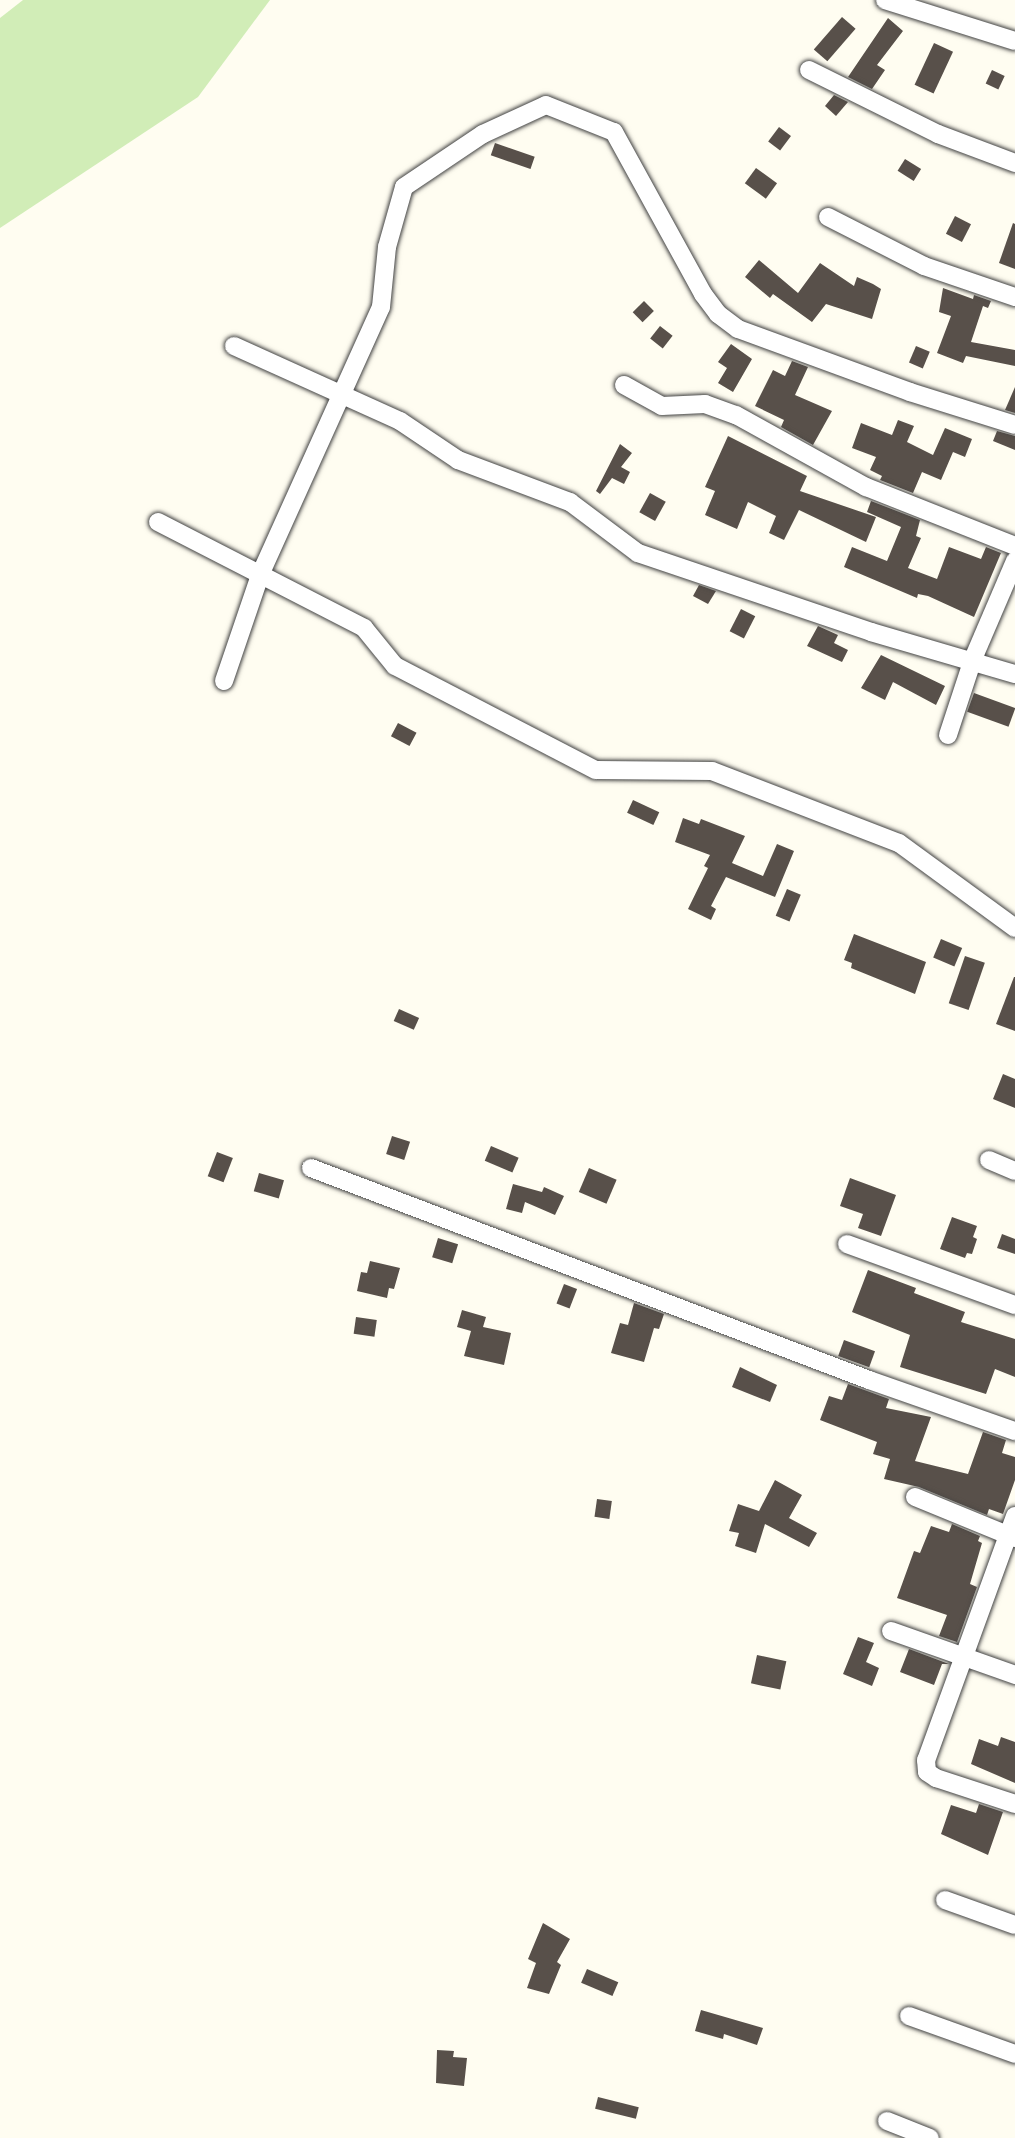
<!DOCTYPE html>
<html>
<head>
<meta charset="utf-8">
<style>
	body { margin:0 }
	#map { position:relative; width:1015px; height:2138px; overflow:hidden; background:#fffdf1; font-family:"IBM Plex Serif",serif }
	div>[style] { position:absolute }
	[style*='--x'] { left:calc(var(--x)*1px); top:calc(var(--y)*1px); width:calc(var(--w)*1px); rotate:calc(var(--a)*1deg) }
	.green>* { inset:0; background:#d1edb7 }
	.building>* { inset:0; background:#58504a; transform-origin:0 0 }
	.roads { filter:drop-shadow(0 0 2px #424242) drop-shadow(0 0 2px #424242) }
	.minor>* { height:18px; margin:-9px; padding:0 9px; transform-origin:9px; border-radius:9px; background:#fff }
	span { translate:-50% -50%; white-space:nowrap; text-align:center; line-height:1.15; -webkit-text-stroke:6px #fff; paint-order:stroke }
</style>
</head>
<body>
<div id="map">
	<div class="green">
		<div style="clip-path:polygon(23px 0,270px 0,198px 97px,0 228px,0 18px)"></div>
	</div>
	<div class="building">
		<div style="left:842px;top:17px;width:18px;height:43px;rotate:41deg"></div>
		<div style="clip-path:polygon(888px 18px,903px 31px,877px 65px,885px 70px,872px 89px,848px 77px)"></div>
		<div style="left:934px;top:43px;width:21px;height:46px;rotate:25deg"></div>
		<div style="left:992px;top:70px;width:14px;height:15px;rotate:25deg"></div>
		<div style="clip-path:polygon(834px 95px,848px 102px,836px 116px,825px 106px)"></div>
		<div style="left:779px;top:127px;width:15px;height:18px;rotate:37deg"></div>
		<div style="left:495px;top:143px;width:42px;height:13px;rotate:19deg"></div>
		<div style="left:905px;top:159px;width:19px;height:14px;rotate:32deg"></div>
		<div style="left:756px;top:168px;width:26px;height:19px;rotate:36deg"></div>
		<div style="left:955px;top:216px;width:18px;height:20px;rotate:27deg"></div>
		<div style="clip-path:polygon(1013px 223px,1015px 224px,1015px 269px,999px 263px)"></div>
		<div style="clip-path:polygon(759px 260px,798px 293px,820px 263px,854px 286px,857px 277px,873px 284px,881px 289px,872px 319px,826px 304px,812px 322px,773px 294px,770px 298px,745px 277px)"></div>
		<div style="clip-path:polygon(943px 288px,973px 299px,974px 295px,991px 301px,988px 308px,983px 306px,971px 342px,1015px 350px,1015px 366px,966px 356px,963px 363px,937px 353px,951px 316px,939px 312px)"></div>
		<div style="left:644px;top:301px;width:14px;height:16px;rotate:45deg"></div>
		<div style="left:660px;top:326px;width:16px;height:16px;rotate:38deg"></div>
		<div style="clip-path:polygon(731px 344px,752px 359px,733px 392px,718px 383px,727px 368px,718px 362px)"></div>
		<div style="left:916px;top:346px;width:15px;height:18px;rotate:23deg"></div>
		<div style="clip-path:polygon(792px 361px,808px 367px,795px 395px,832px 411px,813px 445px,781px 427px,784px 420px,755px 406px,773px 370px,785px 376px)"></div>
		<div style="clip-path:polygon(1015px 387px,1015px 413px,1005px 410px)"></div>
		<div style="clip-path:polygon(898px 420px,914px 426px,907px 442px,933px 455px,945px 428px,972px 439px,965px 457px,953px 452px,941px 480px,922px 472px,913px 493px,880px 480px,882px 476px,870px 470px,876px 457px,852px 448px,861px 423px,892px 435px)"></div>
		<div style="clip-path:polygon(997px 431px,1015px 436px,1015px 450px,993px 441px)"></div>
		<div style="clip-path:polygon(728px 436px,807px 476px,800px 491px,876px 517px,866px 542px,799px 510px,784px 540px,769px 533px,776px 516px,748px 502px,737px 529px,705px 515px,715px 491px,705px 487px)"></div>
		<div style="clip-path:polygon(620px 444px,632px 453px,621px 467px,630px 472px,624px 484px,612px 478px,600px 494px,596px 491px)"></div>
		<div style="left:650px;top:493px;width:18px;height:22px;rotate:29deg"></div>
		<div style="clip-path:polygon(871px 501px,920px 520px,916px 536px,921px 538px,908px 568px,937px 579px,949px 547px,981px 559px,986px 547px,1001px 553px,974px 617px,928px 596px,918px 594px,917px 598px,844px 567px,852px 547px,887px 561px,901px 527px,867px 512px)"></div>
		<div style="clip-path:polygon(699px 585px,716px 591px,708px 604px,693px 596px)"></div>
		<div style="left:741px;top:609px;width:16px;height:25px;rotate:27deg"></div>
		<div style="clip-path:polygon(818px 626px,838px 635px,834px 643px,848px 650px,842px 662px,807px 646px)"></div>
		<div style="clip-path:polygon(881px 655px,945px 686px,936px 705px,893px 682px,885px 700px,861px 688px)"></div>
		<div style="left:974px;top:693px;width:44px;height:20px;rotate:20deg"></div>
		<div style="left:398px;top:723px;width:21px;height:15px;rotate:28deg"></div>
		<div style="left:633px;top:800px;width:29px;height:14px;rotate:25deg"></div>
		<div style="clip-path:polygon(683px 818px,699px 824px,701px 819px,745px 836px,732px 863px,763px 876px,777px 844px,794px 851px,775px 897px,726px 877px,711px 906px,716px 909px,711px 920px,688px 909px,708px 868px,704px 866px,710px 855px,675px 842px)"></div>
		<div style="left:787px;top:889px;width:15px;height:29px;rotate:23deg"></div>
		<div style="clip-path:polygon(854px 934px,926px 962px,915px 994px,851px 968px,852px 963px,844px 960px)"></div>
		<div style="left:941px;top:939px;width:23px;height:20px;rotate:23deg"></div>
		<div style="left:965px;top:956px;width:21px;height:50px;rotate:19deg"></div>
		<div style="clip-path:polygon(1014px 977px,1015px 977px,1015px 1031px,996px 1024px)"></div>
		<div style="left:399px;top:1009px;width:22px;height:13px;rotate:24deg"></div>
		<div style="clip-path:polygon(1003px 1074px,1015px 1079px,1015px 1108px,993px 1099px)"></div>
		<div style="left:392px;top:1136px;width:19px;height:19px;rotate:18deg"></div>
		<div style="left:491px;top:1146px;width:30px;height:16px;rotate:23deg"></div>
		<div style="left:217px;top:1152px;width:17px;height:26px;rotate:21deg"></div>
		<div style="left:589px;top:1168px;width:30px;height:26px;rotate:23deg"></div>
		<div style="left:259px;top:1173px;width:26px;height:19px;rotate:16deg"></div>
		<div style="clip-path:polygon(850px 1178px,896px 1195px,881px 1236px,858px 1228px,863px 1214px,840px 1206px)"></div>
		<div style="clip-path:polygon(513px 1184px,542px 1192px,544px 1187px,564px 1196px,555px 1215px,525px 1202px,522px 1213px,506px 1209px)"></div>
		<div style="clip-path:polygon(952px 1217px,977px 1226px,973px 1237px,977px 1239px,972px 1254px,967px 1253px,965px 1258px,940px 1249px)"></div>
		<div style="clip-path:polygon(1002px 1234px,1015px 1239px,1015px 1254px,997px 1248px)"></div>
		<div style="left:438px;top:1238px;width:21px;height:20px;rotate:17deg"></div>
		<div style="clip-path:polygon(370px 1261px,400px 1268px,394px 1289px,389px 1288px,387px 1298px,357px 1291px,361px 1272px,367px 1273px)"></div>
		<div style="clip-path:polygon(868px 1270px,916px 1288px,914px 1293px,965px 1312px,961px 1322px,1015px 1339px,1015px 1377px,995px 1369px,986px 1394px,900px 1367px,910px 1335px,852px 1312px)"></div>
		<div style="left:564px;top:1284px;width:14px;height:21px;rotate:21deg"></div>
		<div style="clip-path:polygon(634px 1303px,664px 1314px,659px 1329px,654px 1328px,644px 1362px,611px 1353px,620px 1323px,628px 1325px)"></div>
		<div style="clip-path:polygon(462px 1310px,486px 1317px,483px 1327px,511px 1333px,504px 1365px,464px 1356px,471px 1331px,457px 1327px)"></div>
		<div style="left:356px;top:1317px;width:21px;height:17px;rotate:8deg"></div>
		<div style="left:844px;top:1340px;width:33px;height:17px;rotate:20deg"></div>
		<div style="clip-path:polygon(740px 1367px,777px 1385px,770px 1402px,732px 1387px)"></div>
		<div style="clip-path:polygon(848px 1384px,889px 1399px,886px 1408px,931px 1417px,915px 1461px,968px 1474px,983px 1432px,1006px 1440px,1002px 1453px,1015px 1457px,1015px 1480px,1003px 1514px,989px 1509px,987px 1515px,919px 1487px,884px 1479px,890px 1459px,873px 1454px,877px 1442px,820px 1420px,829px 1396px,842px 1400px)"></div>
		<div style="clip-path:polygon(775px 1480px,802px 1495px,789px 1518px,817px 1533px,809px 1547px,765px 1524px,756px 1553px,735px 1546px,739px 1533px,729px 1531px,738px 1504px,759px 1511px)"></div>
		<div style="left:597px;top:1499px;width:15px;height:18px;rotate:8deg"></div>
		<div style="clip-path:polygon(952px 1524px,980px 1536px,978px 1541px,982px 1543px,970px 1584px,977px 1587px,957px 1642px,939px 1636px,947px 1615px,897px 1598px,914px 1551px,920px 1553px,931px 1526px,949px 1532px)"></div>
		<div style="clip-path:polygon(858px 1637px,874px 1643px,866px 1662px,879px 1668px,872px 1686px,843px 1674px)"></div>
		<div style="clip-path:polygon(909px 1649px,949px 1664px,942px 1664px,934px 1685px,900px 1672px)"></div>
		<div style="left:757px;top:1655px;width:30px;height:29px;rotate:12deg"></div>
		<div style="clip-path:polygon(1001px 1737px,1015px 1742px,1015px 1783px,971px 1764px,979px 1739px,998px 1746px)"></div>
		<div style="clip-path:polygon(979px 1804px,1003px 1812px,988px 1855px,941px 1834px,951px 1805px,976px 1813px)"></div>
		<div style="clip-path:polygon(543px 1923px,570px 1939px,557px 1962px,561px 1965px,549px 1994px,527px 1988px,536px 1963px,528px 1959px)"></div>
		<div style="left:587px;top:1969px;width:34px;height:15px;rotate:23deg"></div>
		<div style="clip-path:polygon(701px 2010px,763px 2028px,757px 2045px,724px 2034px,723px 2039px,695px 2031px)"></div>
		<div style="clip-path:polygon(437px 2050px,454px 2051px,453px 2057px,467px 2058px,464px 2086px,436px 2083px)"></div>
		<div style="left:598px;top:2097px;width:42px;height:12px;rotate:14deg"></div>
	</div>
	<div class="roads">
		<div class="minor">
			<div style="--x:885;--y:0;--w:136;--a:17.5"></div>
			<div style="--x:809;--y:70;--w:144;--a:26.4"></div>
			<div style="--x:938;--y:134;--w:82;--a:20.6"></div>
			<div style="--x:828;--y:217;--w:108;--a:27"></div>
			<div style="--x:924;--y:266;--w:96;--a:18.8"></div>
			<div style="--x:234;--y:346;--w:182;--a:24.3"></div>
			<div style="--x:400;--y:421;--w:70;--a:33.9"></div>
			<div style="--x:458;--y:460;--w:120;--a:20.6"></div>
			<div style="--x:570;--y:502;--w:85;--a:36.9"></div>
			<div style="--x:638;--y:553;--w:246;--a:18.7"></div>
			<div style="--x:871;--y:632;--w:150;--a:16.3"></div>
			<div style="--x:624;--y:385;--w:43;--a:28.9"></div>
			<div style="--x:662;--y:406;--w:43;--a:-2.7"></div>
			<div style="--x:705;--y:404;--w:33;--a:20"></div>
			<div style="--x:736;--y:415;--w:149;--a:29"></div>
			<div style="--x:866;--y:487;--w:160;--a:21.6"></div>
			<div style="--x:158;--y:522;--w:232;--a:27.2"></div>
			<div style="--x:364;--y:628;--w:49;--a:50.8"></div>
			<div style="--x:395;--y:666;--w:226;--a:27.4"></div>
			<div style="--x:596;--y:770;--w:116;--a:0.5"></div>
			<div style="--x:712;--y:771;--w:200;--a:21.1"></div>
			<div style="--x:899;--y:843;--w:144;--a:36.2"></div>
			<div style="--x:224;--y:681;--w:112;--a:-71.2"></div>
			<div style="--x:260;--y:575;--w:294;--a:-65.7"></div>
			<div style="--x:381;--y:307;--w:60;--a:-84.3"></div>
			<div style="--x:387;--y:247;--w:62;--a:-74.2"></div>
			<div style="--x:404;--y:187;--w:95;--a:-33.9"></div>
			<div style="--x:483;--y:134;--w:69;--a:-24.7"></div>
			<div style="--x:546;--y:105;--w:73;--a:21.7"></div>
			<div style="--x:614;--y:132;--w:185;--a:61.2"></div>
			<div style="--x:703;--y:294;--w:25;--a:53"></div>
			<div style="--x:718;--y:314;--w:25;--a:37"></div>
			<div style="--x:738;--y:329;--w:183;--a:20.1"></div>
			<div style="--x:910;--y:392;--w:110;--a:17.4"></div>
			<div style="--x:948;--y:735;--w:80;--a:-71.8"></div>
			<div style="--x:973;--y:659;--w:107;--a:-66.8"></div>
			<div style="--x:989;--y:1160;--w:28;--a:23"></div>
			<div style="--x:311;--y:1168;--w:597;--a:20.8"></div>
			<div style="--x:869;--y:1380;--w:155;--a:19.3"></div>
			<div style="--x:847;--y:1244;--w:179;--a:20"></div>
			<div style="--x:915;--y:1497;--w:108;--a:22.3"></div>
			<div style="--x:1015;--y:1516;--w:260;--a:110"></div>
			<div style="--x:926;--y:1760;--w:12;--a:85"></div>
			<div style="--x:927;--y:1772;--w:11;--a:34"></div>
			<div style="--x:936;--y:1778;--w:83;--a:18.2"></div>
			<div style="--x:891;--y:1631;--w:132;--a:19.5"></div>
			<div style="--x:945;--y:1900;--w:74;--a:19.7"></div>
			<div style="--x:909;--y:2016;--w:113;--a:19.7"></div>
			<div style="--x:887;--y:2121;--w:46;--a:21.6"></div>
		</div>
	</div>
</div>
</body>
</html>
